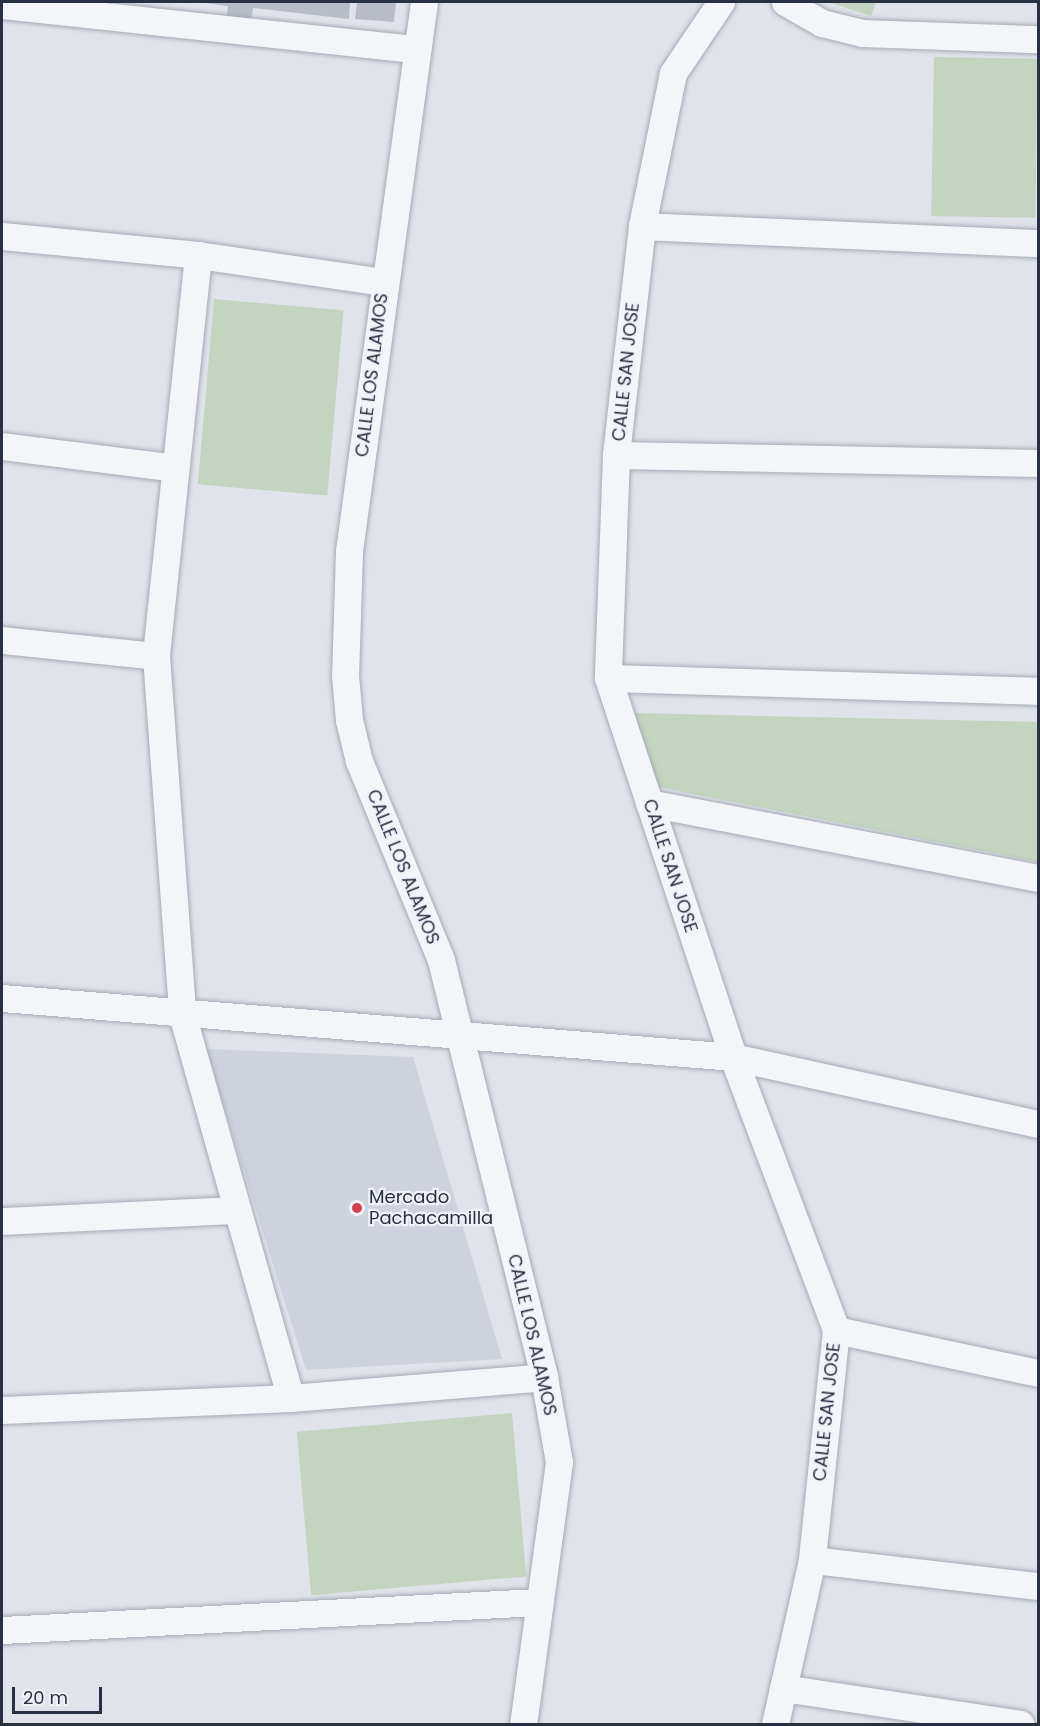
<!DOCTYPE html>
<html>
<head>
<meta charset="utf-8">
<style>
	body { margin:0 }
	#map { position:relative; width:1040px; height:1726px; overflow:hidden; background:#e0e3ea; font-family:Poppins,sans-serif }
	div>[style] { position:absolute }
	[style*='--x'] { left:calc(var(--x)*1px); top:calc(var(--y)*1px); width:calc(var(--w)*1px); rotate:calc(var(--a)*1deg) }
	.built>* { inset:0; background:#ced2dc }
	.green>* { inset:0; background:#c4d4c1; transform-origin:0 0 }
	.building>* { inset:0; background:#b7bcc7 }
	.roads { filter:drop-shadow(0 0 2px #a5aab4) drop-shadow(0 0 2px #a5aab4) }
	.minor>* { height:27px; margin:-13.5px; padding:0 13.5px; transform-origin:13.5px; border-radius:13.5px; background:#f3f5f8 }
	.dots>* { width:16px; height:16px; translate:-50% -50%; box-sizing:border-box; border:3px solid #f0f2f7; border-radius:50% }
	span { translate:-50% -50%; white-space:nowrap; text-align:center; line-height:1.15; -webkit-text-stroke:4.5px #f0f2f7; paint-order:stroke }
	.street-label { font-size:18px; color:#283042 }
	.poi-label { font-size:18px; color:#283042 }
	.left { translate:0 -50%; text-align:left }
	.frame { position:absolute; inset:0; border:3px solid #283042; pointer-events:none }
	.scale { position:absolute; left:12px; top:1687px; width:90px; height:27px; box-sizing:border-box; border:3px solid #283042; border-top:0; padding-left:8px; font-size:18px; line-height:21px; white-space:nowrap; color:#283042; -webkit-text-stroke:4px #f0f2f7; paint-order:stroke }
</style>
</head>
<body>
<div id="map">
	<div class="built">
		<div style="clip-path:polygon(206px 1049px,413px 1057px,502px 1359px,306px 1370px)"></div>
	</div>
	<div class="green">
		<div style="clip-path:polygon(828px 2px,876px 2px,871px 16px)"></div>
		<div style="left:934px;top:57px;width:104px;height:159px;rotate:1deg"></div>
		<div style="left:214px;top:299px;width:130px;height:186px;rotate:5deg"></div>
		<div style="clip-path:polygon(632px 713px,1038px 722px,1038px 862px,658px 787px)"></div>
		<div style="left:512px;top:1413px;width:164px;height:216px;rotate:85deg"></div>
	</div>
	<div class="building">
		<div style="clip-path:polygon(198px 2px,350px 2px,349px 19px,253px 8px,251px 19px,226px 22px,228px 6px)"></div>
		<div style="clip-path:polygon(357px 2px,396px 2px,394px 22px,355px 19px)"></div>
	</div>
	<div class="roads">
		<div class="minor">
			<div style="--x:424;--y:2;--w:554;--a:97.78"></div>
			<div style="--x:349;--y:551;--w:124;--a:91.8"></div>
			<div style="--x:345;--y:675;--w:45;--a:84.9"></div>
			<div style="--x:349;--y:720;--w:42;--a:76.3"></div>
			<div style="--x:359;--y:761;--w:215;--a:67.6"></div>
			<div style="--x:441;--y:960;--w:430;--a:76.1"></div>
			<div style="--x:544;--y:1377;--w:86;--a:80"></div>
			<div style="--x:559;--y:1462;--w:264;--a:97.8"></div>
			<div style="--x:721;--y:2;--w:86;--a:124.1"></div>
			<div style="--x:673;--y:73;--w:156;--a:101.5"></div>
			<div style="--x:642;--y:226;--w:230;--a:96.5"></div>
			<div style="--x:616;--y:455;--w:223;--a:92.1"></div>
			<div style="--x:608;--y:678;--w:399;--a:71.7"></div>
			<div style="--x:733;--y:1057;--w:292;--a:69.3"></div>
			<div style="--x:836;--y:1330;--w:231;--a:96"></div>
			<div style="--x:812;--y:1560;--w:168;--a:102.7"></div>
			<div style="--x:785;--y:2;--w:43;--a:29.6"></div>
			<div style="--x:822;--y:23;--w:41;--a:14"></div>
			<div style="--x:862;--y:33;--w:176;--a:2"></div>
			<div style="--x:2;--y:5;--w:417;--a:6.1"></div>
			<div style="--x:642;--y:226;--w:396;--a:2.5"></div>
			<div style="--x:2;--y:236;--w:197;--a:5.5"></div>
			<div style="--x:198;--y:255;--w:188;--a:8.3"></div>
			<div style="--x:198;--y:255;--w:403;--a:96"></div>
			<div style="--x:156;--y:656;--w:359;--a:85.8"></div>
			<div style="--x:182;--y:1014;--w:399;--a:74.2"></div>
			<div style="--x:2;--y:446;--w:174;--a:7.2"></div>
			<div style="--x:616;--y:455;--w:422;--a:1.1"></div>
			<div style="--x:2;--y:640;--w:155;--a:5.9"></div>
			<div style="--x:608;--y:678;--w:430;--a:1.7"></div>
			<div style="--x:649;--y:803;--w:396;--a:10.9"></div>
			<div style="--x:2;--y:998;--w:733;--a:4.61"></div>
			<div style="--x:733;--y:1057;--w:312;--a:12.4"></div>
			<div style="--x:2;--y:1221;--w:235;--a:-2.7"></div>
			<div style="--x:836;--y:1330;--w:207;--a:12"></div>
			<div style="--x:2;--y:1410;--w:289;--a:-2.4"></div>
			<div style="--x:291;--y:1398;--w:254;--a:-4.7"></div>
			<div style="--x:812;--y:1560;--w:227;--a:6.6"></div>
			<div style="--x:2;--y:1630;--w:537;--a:-2.99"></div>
			<div style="--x:783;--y:1688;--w:240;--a:8.6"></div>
		</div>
	</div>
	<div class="dots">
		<div style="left:357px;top:1208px;background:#d53f4b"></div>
	</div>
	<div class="street-label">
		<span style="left:626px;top:372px;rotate:-84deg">CALLE SAN JOSE</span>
		<span style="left:372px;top:375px;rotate:-83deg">CALLE LOS ALAMOS</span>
		<span style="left:670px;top:866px;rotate:72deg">CALLE SAN JOSE</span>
		<span style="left:403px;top:867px;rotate:68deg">CALLE LOS ALAMOS</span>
		<span style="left:532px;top:1335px;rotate:77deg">CALLE LOS ALAMOS</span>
		<span style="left:827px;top:1412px;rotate:-84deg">CALLE SAN JOSE</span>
	</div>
	<div class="poi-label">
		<span class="left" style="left:369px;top:1208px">Mercado<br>Pachacamilla</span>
	</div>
	<div class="frame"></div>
	<div class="scale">20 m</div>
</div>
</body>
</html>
